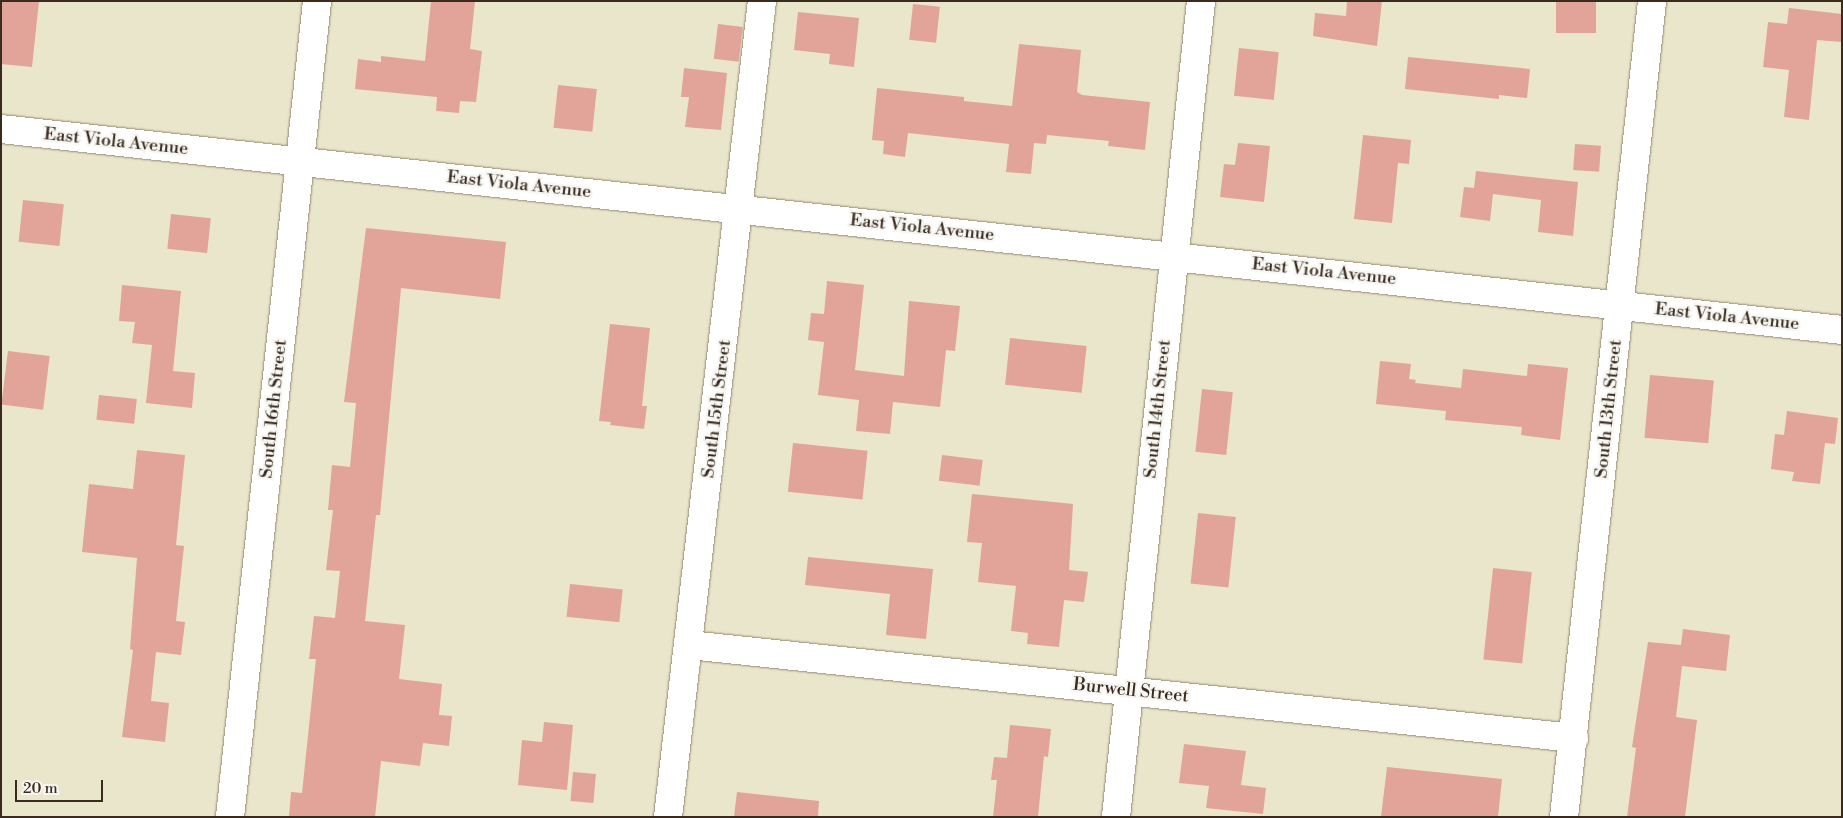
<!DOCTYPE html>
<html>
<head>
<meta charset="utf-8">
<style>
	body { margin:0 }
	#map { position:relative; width:1843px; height:818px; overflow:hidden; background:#eae6cb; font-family:"Libre Bodoni",serif }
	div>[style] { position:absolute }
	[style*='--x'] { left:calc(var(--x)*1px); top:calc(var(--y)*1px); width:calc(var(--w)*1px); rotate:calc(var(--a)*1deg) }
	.building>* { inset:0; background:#e2a399; transform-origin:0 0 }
	.roads { filter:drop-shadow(0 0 1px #928874) drop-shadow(0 0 1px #928874) }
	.minor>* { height:28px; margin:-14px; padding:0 14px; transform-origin:14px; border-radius:14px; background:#fff }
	span { translate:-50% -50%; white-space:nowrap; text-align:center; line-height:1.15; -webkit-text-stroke:4.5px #f6f6f2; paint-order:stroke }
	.street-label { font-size:18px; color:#3b2a1e }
	.frame { position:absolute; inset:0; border:2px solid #3b2a1e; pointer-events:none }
	.scale { position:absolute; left:15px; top:780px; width:88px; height:22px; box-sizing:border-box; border:2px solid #3b2a1e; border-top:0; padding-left:6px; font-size:15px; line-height:18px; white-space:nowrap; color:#3b2a1e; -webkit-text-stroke:4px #f6f6f2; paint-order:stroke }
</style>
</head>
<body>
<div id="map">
	<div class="building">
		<div style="clip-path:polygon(1px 1px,39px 1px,32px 67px,1px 64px)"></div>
		<div style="clip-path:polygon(431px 1px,475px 1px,470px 49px,482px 51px,476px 102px,460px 101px,459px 113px,436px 111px,437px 97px,355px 89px,358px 59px,381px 62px,381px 56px,425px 61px)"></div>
		<div style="clip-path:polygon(1347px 1px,1382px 1px,1377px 46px,1313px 36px,1315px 13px,1346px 16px)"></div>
		<div style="left:1556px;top:1px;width:40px;height:32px"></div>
		<div style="left:913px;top:4px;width:27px;height:36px;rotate:6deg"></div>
		<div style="clip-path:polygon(1789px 8px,1842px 14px,1842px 42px,1817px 40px,1809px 120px,1784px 117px,1789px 70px,1763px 67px,1768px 22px,1787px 24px)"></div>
		<div style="clip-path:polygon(798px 12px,859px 18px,854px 67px,829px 64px,830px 54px,794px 50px)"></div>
		<div style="left:718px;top:24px;width:25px;height:35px;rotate:7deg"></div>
		<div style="clip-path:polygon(1019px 44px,1081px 50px,1077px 92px,1082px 95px,1150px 102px,1145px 150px,1108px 146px,1109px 141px,1047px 135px,1046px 144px,1034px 143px,1031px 174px,1006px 172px,1009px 144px,908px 133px,905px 157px,883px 154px,884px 141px,872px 140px,877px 88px,964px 97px,964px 101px,1012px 106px)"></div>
		<div style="left:1239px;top:48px;width:40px;height:48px;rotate:6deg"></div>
		<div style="clip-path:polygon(1408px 57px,1530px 69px,1527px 98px,1499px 95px,1499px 99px,1405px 89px)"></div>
		<div style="clip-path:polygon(684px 68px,727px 73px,721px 130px,685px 127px,689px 97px,681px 97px)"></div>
		<div style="left:558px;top:85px;width:39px;height:43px;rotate:6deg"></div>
		<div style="clip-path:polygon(1363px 135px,1411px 140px,1409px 164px,1398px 163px,1392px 223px,1354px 219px)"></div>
		<div style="clip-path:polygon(1238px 143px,1270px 146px,1264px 202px,1220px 197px,1224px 164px,1235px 165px)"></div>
		<div style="left:1575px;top:144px;width:26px;height:26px;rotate:4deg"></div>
		<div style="clip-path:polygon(1476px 171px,1578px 182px,1573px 236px,1538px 232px,1541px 200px,1493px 194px,1490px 221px,1460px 217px,1464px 187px,1474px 188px)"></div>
		<div style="left:23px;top:200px;width:41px;height:42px;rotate:6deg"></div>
		<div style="left:171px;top:214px;width:40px;height:35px;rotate:6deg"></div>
		<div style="clip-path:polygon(366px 228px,506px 242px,500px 299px,401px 288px,380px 515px,376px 515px,365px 621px,405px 625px,399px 679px,442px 684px,439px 715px,452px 716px,449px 746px,423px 743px,420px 766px,381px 761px,375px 817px,289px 817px,291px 792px,302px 793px,316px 659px,309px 659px,314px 616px,335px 618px,340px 571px,326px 570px,333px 510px,328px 510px,332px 465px,350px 467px,356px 403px,344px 402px)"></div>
		<div style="clip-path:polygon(827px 281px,864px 285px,855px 370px,904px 376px,909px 301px,960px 306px,955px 351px,946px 350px,940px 407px,893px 402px,890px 434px,856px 431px,859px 400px,818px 395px,824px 342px,808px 340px,811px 313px,824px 314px)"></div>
		<div style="clip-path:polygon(122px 285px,181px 291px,173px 371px,195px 373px,192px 408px,146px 403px,152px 345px,132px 343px,135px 322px,119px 321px)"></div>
		<div style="clip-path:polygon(610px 324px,650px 328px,642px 406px,647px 406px,644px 429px,610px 425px,611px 422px,599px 421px)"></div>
		<div style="left:1010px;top:338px;width:77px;height:47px;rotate:6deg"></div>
		<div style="left:8px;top:351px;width:42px;height:54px;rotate:7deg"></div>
		<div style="clip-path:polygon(1380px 361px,1411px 364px,1409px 379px,1416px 380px,1415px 383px,1461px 388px,1463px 369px,1527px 376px,1528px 364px,1568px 368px,1560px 440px,1521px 435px,1522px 427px,1445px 420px,1446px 411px,1376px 404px)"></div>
		<div style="left:1650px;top:375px;width:64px;height:63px;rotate:5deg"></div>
		<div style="left:1202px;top:389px;width:31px;height:63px;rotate:6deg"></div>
		<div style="left:99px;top:395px;width:38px;height:25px;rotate:6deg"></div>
		<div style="clip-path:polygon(1787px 411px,1838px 418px,1835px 444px,1825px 443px,1820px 484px,1792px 481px,1794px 472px,1771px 469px,1775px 434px,1784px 435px)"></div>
		<div style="left:793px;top:443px;width:75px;height:49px;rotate:6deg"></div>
		<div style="clip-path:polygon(137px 450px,185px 455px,176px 545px,184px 546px,176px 621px,185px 622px,181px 655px,156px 652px,151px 701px,169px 703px,165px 742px,122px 737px,133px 650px,130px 649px,137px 558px,82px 552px,89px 484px,133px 489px)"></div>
		<div style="left:942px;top:455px;width:41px;height:26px;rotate:7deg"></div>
		<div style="clip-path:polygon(972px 494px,1073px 504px,1069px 570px,1088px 572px,1084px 602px,1064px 600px,1059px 647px,1027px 644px,1028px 633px,1011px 631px,1016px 586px,978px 582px,982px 543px,967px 542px)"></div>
		<div style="left:1198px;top:513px;width:38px;height:71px;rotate:6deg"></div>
		<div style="clip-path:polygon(808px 557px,933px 569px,926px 639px,886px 635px,890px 594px,805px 585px)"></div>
		<div style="left:1493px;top:568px;width:39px;height:92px;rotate:6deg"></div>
		<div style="left:570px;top:584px;width:53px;height:33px;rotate:6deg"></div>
		<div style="clip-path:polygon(1683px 629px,1730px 635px,1726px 671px,1682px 666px,1676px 717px,1697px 720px,1685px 817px,1627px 817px,1636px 748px,1632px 747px,1648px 642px,1681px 645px)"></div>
		<div style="clip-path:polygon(544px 722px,573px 725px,567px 790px,518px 785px,522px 740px,542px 742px)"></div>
		<div style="clip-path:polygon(1010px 725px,1051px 729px,1048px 757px,1044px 756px,1038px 817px,993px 817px,997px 780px,991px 780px,994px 757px,1007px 758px)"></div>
		<div style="clip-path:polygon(1184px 744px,1246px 751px,1241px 785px,1266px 788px,1263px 814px,1206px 808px,1209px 786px,1179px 783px)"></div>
		<div style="clip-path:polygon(1387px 767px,1502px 779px,1498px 817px,1381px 817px)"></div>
		<div style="left:573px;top:772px;width:23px;height:29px;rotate:5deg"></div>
		<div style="clip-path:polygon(737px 792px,819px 801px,818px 817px,734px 817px)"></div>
	</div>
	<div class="roads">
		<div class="minor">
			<div style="--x:1;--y:129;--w:1852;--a:6.23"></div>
			<div style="--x:689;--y:645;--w:890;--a:6"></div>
			<div style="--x:230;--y:817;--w:821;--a:-83.91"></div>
			<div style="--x:668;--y:817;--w:821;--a:-83.43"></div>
			<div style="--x:1116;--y:817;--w:820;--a:-84.05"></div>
			<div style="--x:1564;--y:817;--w:821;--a:-83.84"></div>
		</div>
	</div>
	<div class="street-label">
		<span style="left:116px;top:142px;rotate:6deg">East Viola Avenue</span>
		<span style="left:519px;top:185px;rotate:6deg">East Viola Avenue</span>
		<span style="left:922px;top:228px;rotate:6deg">East Viola Avenue</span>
		<span style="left:1324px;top:272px;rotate:6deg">East Viola Avenue</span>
		<span style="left:1727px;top:317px;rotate:6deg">East Viola Avenue</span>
		<span style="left:274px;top:409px;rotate:-84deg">South 16th Street</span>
		<span style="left:717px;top:409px;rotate:-83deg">South 15th Street</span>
		<span style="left:1158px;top:409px;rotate:-84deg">South 14th Street</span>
		<span style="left:1609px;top:409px;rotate:-84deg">South 13th Street</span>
		<span style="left:1131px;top:691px;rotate:6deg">Burwell Street</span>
	</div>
	<div class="frame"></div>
	<div class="scale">20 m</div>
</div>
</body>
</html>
